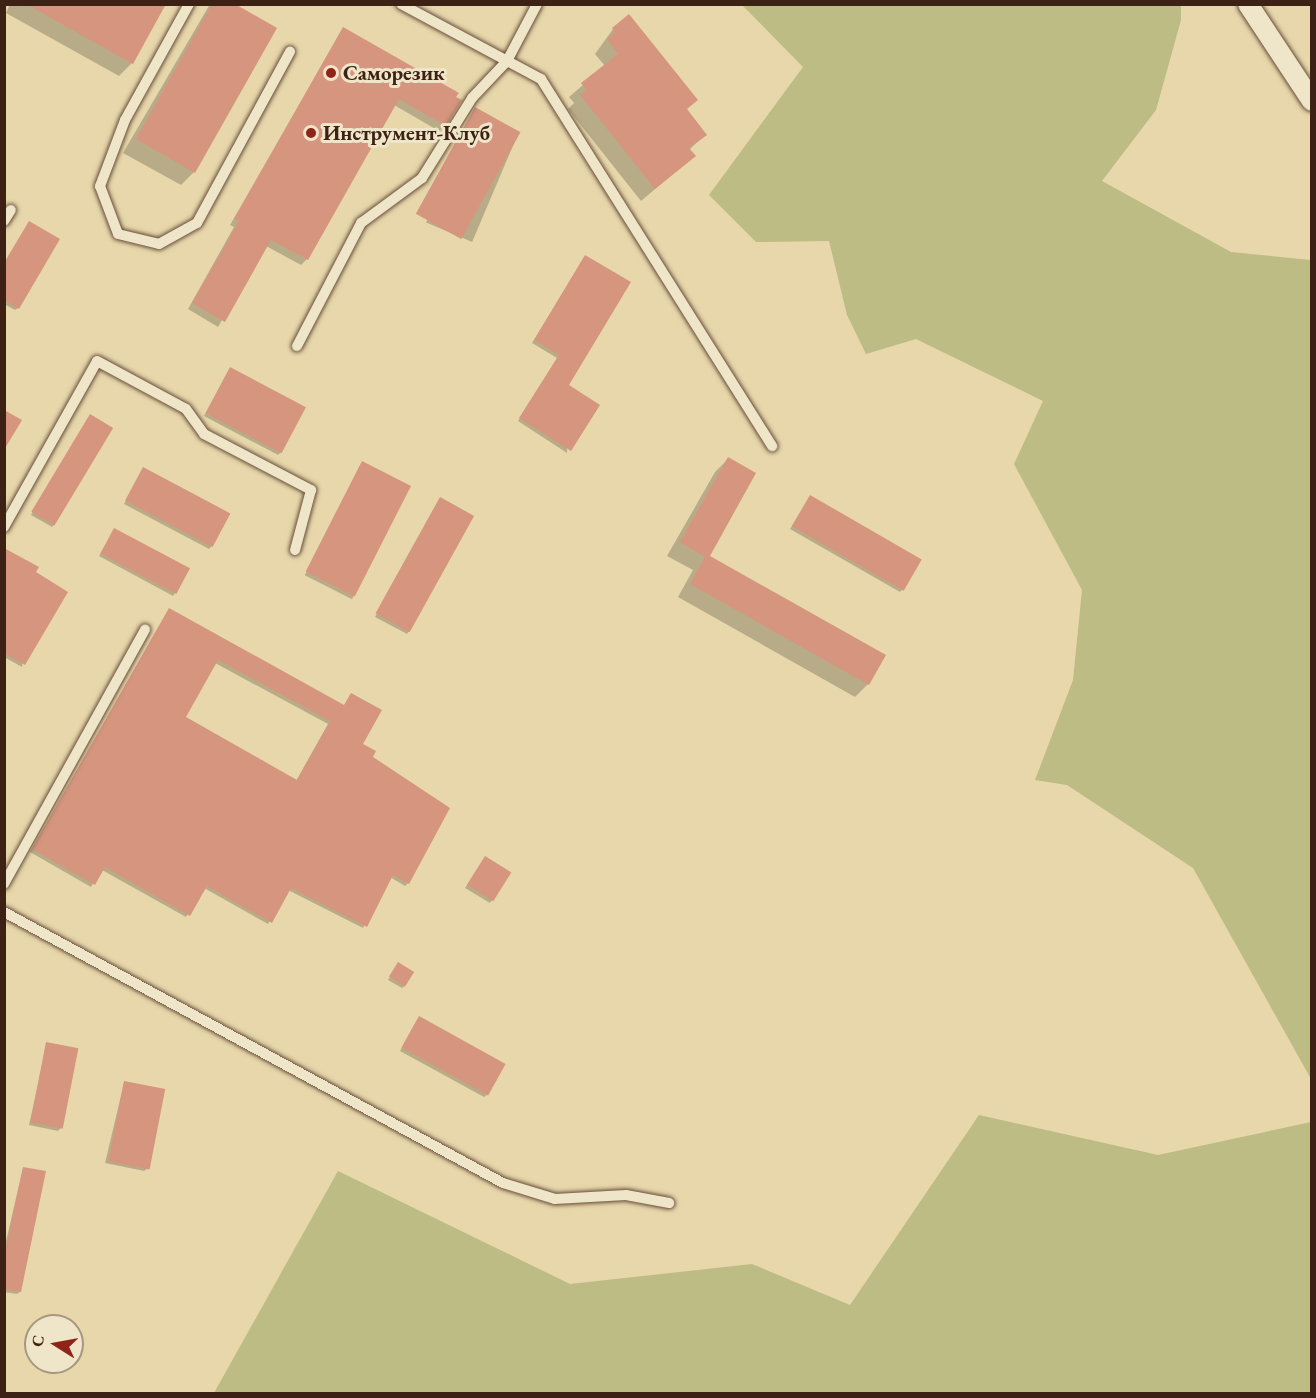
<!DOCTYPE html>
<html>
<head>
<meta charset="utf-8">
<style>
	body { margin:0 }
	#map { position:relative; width:1316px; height:1398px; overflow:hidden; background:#e7d7ab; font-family:"EB Garamond",serif }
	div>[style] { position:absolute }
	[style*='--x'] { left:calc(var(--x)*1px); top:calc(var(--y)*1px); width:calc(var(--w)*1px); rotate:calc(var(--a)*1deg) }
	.green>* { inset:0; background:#bcbc84 }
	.shadow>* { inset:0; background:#0003; transform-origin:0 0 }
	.building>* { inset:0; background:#d5957f; transform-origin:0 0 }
	.roads { filter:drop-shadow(0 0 2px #684e3a) drop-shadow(0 0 2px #684e3a) }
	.lane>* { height:10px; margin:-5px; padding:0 5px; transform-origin:5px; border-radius:5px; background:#efe5c8 }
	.street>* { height:20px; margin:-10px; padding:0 10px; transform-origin:10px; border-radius:10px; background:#efe5c8 }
	.dots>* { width:16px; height:16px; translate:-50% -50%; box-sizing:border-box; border:3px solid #efe5c8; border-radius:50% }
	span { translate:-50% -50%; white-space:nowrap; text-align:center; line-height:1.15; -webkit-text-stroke:6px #efe5c8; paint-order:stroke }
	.poi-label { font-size:21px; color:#3d2114; font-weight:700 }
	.left { translate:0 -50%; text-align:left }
	.frame { position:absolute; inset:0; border:6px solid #3d2114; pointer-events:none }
	.north { position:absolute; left:24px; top:1314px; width:60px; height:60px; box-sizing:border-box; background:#efe5c8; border:2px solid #a89780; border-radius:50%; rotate:281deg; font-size:16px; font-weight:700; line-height:24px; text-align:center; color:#3d2114 }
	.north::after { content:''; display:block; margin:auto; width:21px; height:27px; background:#8f2418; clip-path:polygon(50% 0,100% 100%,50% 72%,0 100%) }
</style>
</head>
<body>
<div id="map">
	<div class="green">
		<div style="clip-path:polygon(742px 5px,1181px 5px,1181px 20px,1156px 110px,1102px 181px,1231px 252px,1311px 260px,1311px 1079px,1193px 868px,1067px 785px,1035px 780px,1073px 680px,1082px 590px,1014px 464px,1043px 401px,916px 339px,866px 354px,847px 315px,829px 241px,756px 242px,709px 195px,803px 67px)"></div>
		<div style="clip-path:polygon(979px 1115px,1158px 1155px,1311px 1122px,1311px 1393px,214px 1393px,338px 1171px,570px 1284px,752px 1264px,850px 1305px)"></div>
	</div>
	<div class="shadow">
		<div style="clip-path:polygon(10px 4px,164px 4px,132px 63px,119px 76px,6px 13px)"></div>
		<div style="clip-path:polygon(210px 4px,232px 4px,194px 172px,181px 185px,123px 153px)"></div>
		<div style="clip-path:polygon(343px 29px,445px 125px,439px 131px,394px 105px,307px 259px,301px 265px,266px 246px,218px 327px,188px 309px,234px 227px,230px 225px)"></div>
		<div style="clip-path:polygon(613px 29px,705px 135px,689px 150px,694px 156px,641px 201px,568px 109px,574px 103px,569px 97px,605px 66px,595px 54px)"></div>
		<div style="left:473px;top:112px;width:50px;height:120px;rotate:23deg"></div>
		<div style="clip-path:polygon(585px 257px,567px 386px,567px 453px,518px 421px,557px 358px,532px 343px)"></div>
		<div style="clip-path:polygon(4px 264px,18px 308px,15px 310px,4px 304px)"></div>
		<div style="clip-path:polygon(228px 372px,281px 452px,278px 455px,204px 416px)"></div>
		<div style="clip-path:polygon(88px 418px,54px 525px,52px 527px,31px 515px)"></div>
		<div style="clip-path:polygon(728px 459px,708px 556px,868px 684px,855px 697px,678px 597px,693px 570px,667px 556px,715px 472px)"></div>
		<div style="left:362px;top:463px;width:53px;height:126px;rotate:27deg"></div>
		<div style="clip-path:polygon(143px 469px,212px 546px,209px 549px,124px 504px)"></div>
		<div style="clip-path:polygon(440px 499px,409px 631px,407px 634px,375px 617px)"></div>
		<div style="clip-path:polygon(808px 499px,920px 559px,903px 589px,900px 592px,790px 529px)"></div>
		<div style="clip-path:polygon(114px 530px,175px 593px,173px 596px,99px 556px)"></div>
		<div style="clip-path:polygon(4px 549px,34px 573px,22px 667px,4px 657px)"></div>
		<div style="clip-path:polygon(evenodd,169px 609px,343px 707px,351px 695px,361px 745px,371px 758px,408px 883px,405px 886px,390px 877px,363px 928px,288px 890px,268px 924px,204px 888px,186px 917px,102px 870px,91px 887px,30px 852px,169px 609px,215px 663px,328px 724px,296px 781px,184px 717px,215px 663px)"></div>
		<div style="clip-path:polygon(485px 858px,492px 900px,490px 903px,465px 888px)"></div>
		<div style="clip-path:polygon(396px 967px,405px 986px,402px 988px,388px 980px)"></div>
		<div style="clip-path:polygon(417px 1020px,487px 1095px,484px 1097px,400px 1051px)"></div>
		<div style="clip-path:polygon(47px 1043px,61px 1128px,58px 1131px,29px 1125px)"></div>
		<div style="clip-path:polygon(124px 1083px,147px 1169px,144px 1171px,105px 1163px)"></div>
		<div style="clip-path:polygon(23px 1168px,20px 1292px,17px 1294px,4px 1292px,4px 1250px)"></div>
	</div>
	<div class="building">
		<div style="clip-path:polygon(26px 4px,166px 4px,133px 64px)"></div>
		<div style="clip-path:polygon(212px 4px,235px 4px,277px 28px,195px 173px,136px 139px)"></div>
		<div style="clip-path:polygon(629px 14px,698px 100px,687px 109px,707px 135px,689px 148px,696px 156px,655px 189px,580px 95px,586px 90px,581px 83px,618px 54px,607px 39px,615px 32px,612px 28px)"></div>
		<div style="clip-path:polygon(343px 27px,459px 93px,456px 97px,462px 100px,446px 126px,399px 99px,308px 260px,271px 240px,225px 322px,192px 303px,239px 221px,234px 219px)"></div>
		<div style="left:475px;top:107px;width:52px;height:122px;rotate:29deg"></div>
		<div style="clip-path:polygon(29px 221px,60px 239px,19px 309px,4px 300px,4px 263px)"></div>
		<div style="clip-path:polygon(585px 255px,631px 282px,569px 385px,600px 405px,571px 451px,519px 418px,559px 355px,534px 340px)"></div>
		<div style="left:230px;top:367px;width:86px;height:52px;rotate:28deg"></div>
		<div style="clip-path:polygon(4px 410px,22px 420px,4px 450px)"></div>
		<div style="left:90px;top:414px;width:27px;height:114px;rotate:31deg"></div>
		<div style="clip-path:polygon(728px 457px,756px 473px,710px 556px,886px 655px,869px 685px,690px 584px,705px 557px,680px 542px)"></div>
		<div style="left:362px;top:461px;width:55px;height:124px;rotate:27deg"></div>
		<div style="left:143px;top:467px;width:99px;height:38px;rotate:28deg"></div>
		<div style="left:810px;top:495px;width:129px;height:36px;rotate:30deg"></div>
		<div style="left:440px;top:497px;width:39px;height:133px;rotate:29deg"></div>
		<div style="left:114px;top:528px;width:86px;height:29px;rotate:28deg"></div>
		<div style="clip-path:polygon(4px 548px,39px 567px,36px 572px,68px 592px,25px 665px,4px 653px)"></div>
		<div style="clip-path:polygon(evenodd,169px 608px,344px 705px,351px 693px,382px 710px,363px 744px,376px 751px,373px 757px,450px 808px,409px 884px,393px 875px,367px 927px,291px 888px,272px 923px,207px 886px,190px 916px,105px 867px,95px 885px,32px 849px,169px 608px,218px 660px,330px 721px,297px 780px,186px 717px,218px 660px)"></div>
		<div style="left:485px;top:856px;width:31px;height:34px;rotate:32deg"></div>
		<div style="left:398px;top:962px;width:19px;height:17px;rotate:32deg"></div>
		<div style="left:419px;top:1016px;width:99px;height:36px;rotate:29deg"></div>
		<div style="left:46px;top:1042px;width:33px;height:82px;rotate:11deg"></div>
		<div style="left:124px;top:1081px;width:42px;height:82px;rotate:11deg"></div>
		<div style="clip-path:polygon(23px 1167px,46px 1171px,21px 1292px,4px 1289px,4px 1257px)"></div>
	</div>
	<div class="roads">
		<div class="lane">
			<div style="--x:189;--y:4;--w:132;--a:118.9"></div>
			<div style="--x:125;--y:120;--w:71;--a:110.7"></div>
			<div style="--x:100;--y:186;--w:51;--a:69.4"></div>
			<div style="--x:118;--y:234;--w:42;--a:13.7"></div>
			<div style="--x:159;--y:244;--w:43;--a:-28.9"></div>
			<div style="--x:197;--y:223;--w:195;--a:-61.5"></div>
			<div style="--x:401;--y:4;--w:159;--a:28.2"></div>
			<div style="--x:541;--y:79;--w:434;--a:57.8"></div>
			<div style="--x:4;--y:221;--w:13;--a:-58"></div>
			<div style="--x:297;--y:346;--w:139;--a:-62.5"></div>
			<div style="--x:361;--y:223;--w:76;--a:-36.4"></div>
			<div style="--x:422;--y:178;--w:94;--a:-58"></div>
			<div style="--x:472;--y:98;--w:51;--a:-46.6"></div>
			<div style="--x:507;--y:61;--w:64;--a:-62.2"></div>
			<div style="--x:4;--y:527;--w:190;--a:-60.7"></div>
			<div style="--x:97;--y:361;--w:101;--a:28.3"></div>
			<div style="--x:186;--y:409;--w:31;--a:54"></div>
			<div style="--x:204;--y:434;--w:121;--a:27.6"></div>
			<div style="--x:311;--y:490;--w:62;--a:104.9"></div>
			<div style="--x:4;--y:884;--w:291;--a:-61"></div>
			<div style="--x:4;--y:912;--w:568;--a:28.51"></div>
			<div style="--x:503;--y:1183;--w:54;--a:17.1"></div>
			<div style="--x:555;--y:1199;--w:71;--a:-3.2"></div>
			<div style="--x:626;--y:1195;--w:44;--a:10.5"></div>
		</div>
		<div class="street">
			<div style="--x:1248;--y:4;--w:116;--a:56.6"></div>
		</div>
	</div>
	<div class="dots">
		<div style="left:331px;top:73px;background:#8f2418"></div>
		<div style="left:311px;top:133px;background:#8f2418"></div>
	</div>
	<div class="poi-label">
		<span class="left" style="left:343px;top:73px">Саморезик</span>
		<span class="left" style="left:323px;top:133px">Инструмент-Клуб</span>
	</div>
	<div class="frame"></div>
	<div class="north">С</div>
</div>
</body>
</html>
